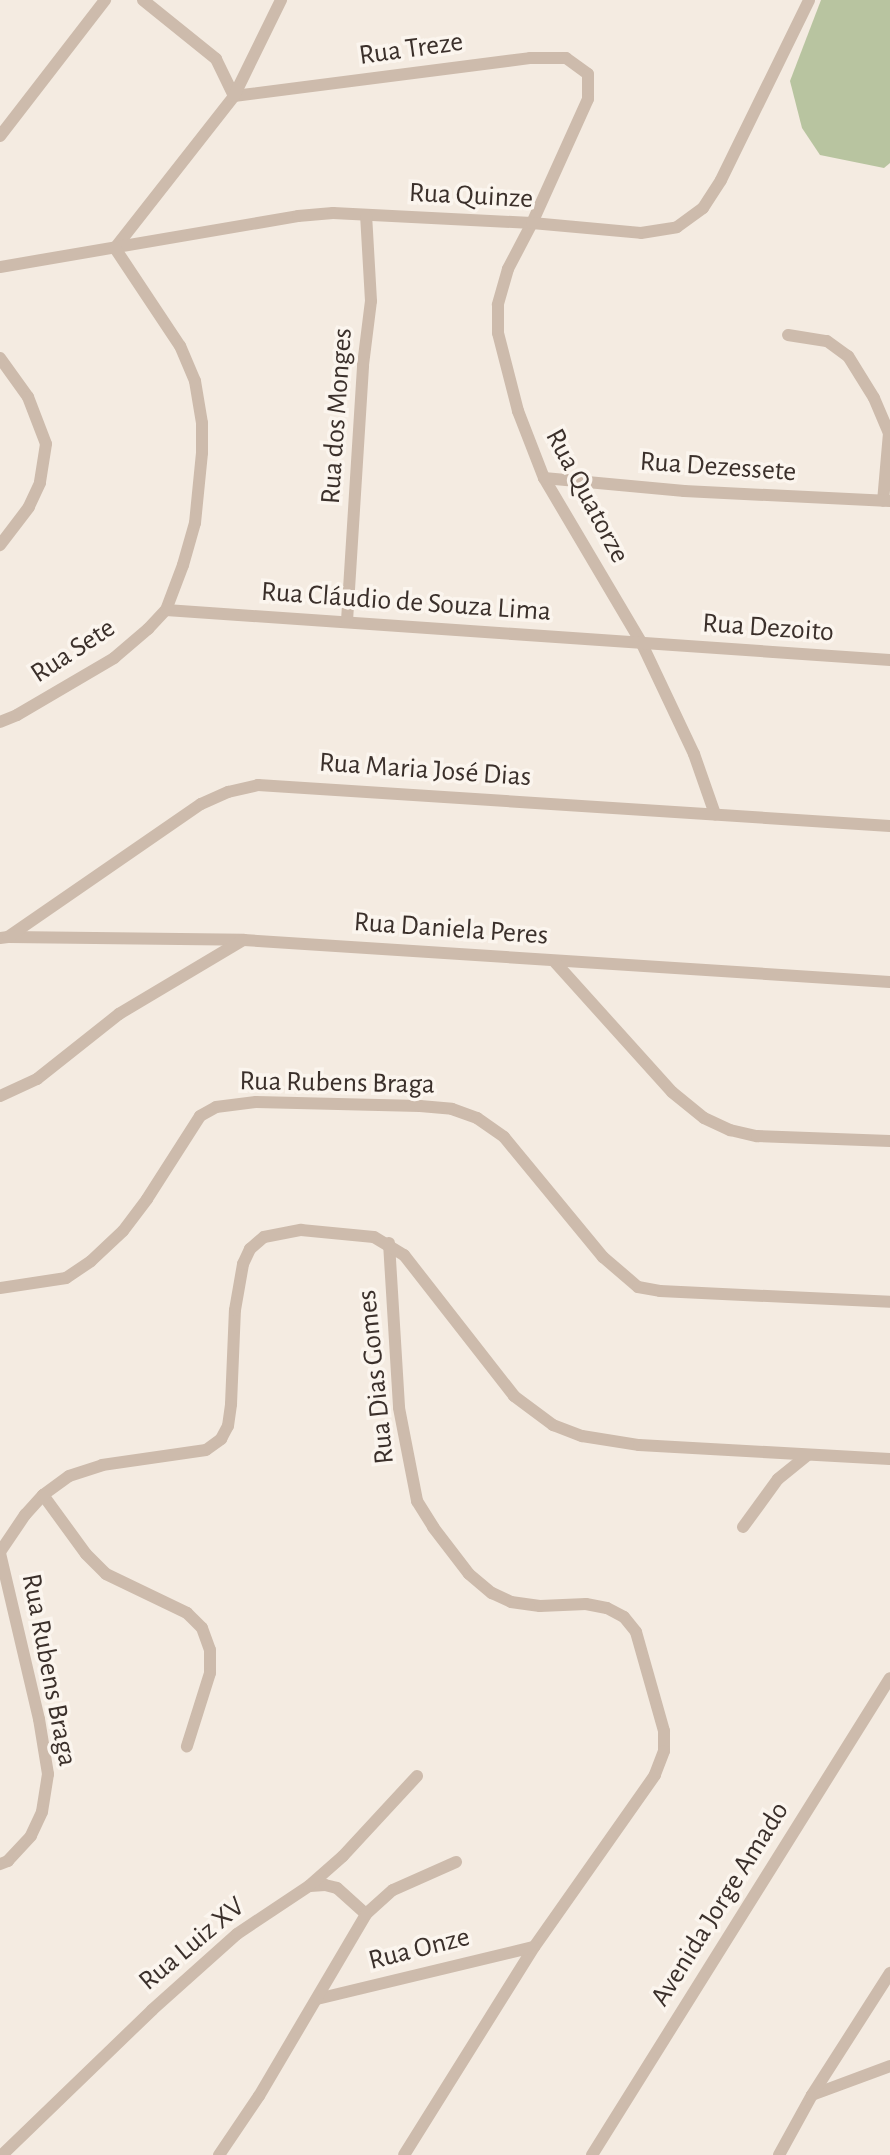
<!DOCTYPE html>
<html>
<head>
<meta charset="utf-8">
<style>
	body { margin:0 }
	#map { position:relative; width:890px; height:2155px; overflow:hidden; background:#f4ebe1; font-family:"Alegreya Sans",sans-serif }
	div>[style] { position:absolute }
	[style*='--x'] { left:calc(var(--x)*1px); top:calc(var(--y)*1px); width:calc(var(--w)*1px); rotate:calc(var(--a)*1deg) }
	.green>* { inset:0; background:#b8c4a0 }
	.street>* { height:12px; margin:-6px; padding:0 6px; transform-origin:6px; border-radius:6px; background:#cdbbac }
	span { translate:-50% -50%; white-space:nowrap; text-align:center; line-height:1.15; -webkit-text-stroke:7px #fbf5ee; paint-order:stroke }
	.street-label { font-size:28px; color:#3b302b }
</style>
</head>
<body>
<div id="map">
	<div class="green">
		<div style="clip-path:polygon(821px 0,890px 0,890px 163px,884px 168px,820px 155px,802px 128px,790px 81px)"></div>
	</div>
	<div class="street">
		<div style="--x:143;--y:0;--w:94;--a:38.9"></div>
		<div style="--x:216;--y:59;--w:41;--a:64.1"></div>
		<div style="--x:234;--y:96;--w:298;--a:-7.3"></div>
		<div style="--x:530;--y:58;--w:36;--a:0"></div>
		<div style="--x:566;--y:58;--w:27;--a:36"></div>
		<div style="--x:588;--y:74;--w:25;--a:90"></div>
		<div style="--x:588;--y:99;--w:136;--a:114.3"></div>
		<div style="--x:532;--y:223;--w:52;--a:117.6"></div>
		<div style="--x:508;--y:269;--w:37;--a:106"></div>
		<div style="--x:498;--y:305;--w:28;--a:90"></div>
		<div style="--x:498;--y:333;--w:81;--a:75.6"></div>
		<div style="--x:518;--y:411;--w:72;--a:68.8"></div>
		<div style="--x:544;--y:478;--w:193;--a:59.4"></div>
		<div style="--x:642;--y:644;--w:122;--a:64.7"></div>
		<div style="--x:694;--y:754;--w:64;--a:70.7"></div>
		<div style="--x:0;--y:136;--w:172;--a:-52.3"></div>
		<div style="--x:115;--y:248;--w:193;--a:-51.9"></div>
		<div style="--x:234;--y:96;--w:107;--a:-63.9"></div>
		<div style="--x:0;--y:267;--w:302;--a:-9.7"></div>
		<div style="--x:298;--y:216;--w:35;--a:-5"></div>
		<div style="--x:333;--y:213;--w:199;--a:2.9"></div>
		<div style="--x:532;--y:223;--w:109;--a:5.2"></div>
		<div style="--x:641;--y:233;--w:36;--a:-9"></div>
		<div style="--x:677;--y:227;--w:32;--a:-36"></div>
		<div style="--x:703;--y:208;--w:33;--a:-57"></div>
		<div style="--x:721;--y:180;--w:200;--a:-63.9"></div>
		<div style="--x:788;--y:335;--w:39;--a:9"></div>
		<div style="--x:827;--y:341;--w:26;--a:36"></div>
		<div style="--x:848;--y:356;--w:49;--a:58.2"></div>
		<div style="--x:874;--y:398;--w:38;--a:67"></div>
		<div style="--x:889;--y:433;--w:68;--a:95"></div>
		<div style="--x:0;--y:358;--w:48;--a:54.3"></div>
		<div style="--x:28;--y:397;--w:50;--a:69"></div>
		<div style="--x:46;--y:444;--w:39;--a:99"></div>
		<div style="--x:40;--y:483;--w:26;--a:115"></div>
		<div style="--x:29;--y:507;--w:48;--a:127.3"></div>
		<div style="--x:544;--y:478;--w:141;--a:5.3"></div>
		<div style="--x:684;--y:491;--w:206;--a:2.8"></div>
		<div style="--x:166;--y:610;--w:726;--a:3.95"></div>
		<div style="--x:347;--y:621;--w:256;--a:-86.4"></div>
		<div style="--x:363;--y:365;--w:64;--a:-82.9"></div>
		<div style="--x:371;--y:301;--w:86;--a:-93.3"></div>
		<div style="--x:0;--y:722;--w:18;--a:-22"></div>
		<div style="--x:17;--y:715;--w:113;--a:-30.4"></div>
		<div style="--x:114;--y:658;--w:45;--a:-40.5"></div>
		<div style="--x:148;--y:629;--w:26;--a:-47"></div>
		<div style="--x:166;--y:610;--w:48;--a:-69.3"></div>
		<div style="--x:183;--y:565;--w:44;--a:-74.1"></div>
		<div style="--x:195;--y:523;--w:70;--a:-84.3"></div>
		<div style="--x:202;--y:453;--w:30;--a:-90"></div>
		<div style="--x:202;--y:423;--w:43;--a:-99.5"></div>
		<div style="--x:195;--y:381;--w:38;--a:-113"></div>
		<div style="--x:180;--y:346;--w:118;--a:-123.6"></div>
		<div style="--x:9;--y:937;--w:235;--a:0.7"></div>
		<div style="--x:244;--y:940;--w:647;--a:3.72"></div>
		<div style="--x:0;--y:938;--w:8;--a:-7"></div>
		<div style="--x:8;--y:937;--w:234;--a:-34.6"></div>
		<div style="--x:201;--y:804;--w:30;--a:-24"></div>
		<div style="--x:228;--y:792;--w:31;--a:-13"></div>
		<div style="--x:258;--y:785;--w:633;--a:3.71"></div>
		<div style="--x:554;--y:961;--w:176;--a:48"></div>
		<div style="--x:672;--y:1092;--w:41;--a:39.1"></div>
		<div style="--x:704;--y:1118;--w:29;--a:25"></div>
		<div style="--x:730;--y:1130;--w:28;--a:13"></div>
		<div style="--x:757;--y:1136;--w:133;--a:2.2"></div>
		<div style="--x:0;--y:1096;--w:41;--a:-24.7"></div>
		<div style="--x:37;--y:1079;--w:105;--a:-38.4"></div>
		<div style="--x:119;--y:1014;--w:144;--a:-30.8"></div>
		<div style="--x:389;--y:1243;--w:165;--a:86.5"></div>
		<div style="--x:399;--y:1408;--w:95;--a:79"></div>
		<div style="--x:417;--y:1501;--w:31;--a:58"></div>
		<div style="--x:433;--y:1527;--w:59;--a:52.5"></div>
		<div style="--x:469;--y:1574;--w:30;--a:40"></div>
		<div style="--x:492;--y:1593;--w:21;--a:25"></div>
		<div style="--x:511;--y:1602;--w:29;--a:8"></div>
		<div style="--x:540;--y:1606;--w:46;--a:-2.5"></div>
		<div style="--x:586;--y:1604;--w:21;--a:11"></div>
		<div style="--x:607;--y:1608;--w:19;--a:28"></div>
		<div style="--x:624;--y:1617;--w:19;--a:51"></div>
		<div style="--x:636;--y:1632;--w:103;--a:74.2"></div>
		<div style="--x:664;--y:1731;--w:20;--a:90"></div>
		<div style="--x:664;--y:1751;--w:26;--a:111"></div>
		<div style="--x:655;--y:1775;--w:210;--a:125.1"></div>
		<div style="--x:534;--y:1947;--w:245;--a:122"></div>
		<div style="--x:0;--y:1288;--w:67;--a:-8.6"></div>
		<div style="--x:66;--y:1278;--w:30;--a:-34"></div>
		<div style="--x:91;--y:1261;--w:44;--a:-43.2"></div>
		<div style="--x:123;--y:1231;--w:40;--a:-53"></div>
		<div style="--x:147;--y:1199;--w:98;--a:-57.4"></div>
		<div style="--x:200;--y:1116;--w:18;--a:-29"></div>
		<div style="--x:216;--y:1107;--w:40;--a:-7.1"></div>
		<div style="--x:256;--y:1102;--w:164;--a:1.4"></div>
		<div style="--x:420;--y:1106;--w:32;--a:5"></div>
		<div style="--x:452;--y:1109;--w:27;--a:20"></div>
		<div style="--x:477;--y:1118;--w:33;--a:35"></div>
		<div style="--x:504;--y:1137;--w:156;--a:50.5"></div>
		<div style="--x:603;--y:1257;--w:46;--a:40.6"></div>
		<div style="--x:638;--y:1287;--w:22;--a:10"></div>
		<div style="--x:660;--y:1291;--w:230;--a:2.7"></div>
		<div style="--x:43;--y:1495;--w:73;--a:53.9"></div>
		<div style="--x:86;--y:1554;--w:28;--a:45"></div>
		<div style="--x:106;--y:1574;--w:90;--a:25.7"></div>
		<div style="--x:187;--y:1613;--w:21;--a:45"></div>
		<div style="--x:202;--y:1628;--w:23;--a:70"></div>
		<div style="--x:210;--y:1650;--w:23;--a:90"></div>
		<div style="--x:210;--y:1673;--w:77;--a:107.5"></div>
		<div style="--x:743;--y:1527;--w:59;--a:-53.9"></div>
		<div style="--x:778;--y:1479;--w:38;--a:-39"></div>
		<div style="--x:0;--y:1552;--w:45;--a:-56"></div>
		<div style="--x:25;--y:1515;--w:27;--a:-48"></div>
		<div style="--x:43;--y:1495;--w:32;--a:-36"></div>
		<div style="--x:69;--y:1476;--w:35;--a:-18"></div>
		<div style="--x:102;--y:1465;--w:105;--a:-8.2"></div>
		<div style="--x:206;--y:1450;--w:19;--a:-36"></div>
		<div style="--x:221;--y:1439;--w:15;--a:-62"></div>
		<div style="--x:228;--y:1426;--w:22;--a:-82"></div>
		<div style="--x:231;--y:1404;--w:94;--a:-87.6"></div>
		<div style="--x:235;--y:1310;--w:47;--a:-80.1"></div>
		<div style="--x:243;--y:1264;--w:17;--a:-65"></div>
		<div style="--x:250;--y:1249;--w:18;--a:-41"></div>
		<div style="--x:264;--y:1237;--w:38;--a:-11"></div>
		<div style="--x:301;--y:1230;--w:73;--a:5.5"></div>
		<div style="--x:374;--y:1237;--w:35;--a:31"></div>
		<div style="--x:404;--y:1255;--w:179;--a:52"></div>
		<div style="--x:514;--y:1396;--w:49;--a:36.6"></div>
		<div style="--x:553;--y:1425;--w:31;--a:21"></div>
		<div style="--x:582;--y:1436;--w:58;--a:9"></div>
		<div style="--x:639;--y:1445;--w:251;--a:3.2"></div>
		<div style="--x:0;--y:1553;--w:171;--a:76.8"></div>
		<div style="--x:39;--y:1719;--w:56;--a:80.7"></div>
		<div style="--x:48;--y:1774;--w:38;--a:99"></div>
		<div style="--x:42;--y:1812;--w:26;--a:115"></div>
		<div style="--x:31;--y:1836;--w:34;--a:133"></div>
		<div style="--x:8;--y:1861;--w:9;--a:159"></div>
		<div style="--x:310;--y:1886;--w:15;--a:-4"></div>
		<div style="--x:325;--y:1885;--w:12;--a:14"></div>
		<div style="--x:337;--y:1888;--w:39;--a:42"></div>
		<div style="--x:317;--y:1999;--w:223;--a:-13.5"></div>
		<div style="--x:812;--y:2095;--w:83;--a:-20.4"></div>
		<div style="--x:2;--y:2155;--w:209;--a:-44"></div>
		<div style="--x:152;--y:2010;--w:114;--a:-41.8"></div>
		<div style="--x:237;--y:1934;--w:87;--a:-33.7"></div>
		<div style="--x:309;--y:1886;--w:45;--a:-41.4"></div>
		<div style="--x:343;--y:1856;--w:109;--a:-47.2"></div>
		<div style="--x:219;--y:2155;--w:71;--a:-55.9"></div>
		<div style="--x:259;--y:2096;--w:211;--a:-59.5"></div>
		<div style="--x:366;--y:1914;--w:36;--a:-42"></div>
		<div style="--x:393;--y:1890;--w:69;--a:-24"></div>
		<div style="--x:592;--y:2155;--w:562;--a:-58.01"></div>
		<div style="--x:779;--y:2155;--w:68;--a:-61.2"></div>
		<div style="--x:812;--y:2095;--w:145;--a:-57.4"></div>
	</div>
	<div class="street-label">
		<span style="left:411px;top:49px;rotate:-8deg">Rua Treze</span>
		<span style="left:471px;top:196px;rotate:3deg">Rua Quinze</span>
		<span style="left:337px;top:416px;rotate:-86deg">Rua dos Monges</span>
		<span style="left:718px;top:467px;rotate:4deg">Rua Dezessete</span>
		<span style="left:587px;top:496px;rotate:62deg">Rua Quatorze</span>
		<span style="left:406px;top:602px;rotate:4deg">Rua Cláudio de Souza Lima</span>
		<span style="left:768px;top:628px;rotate:4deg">Rua Dezoito</span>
		<span style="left:73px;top:651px;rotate:-33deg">Rua Sete</span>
		<span style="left:425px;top:770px;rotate:4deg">Rua Maria José Dias</span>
		<span style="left:451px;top:929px;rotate:4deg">Rua Daniela Peres</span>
		<span style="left:337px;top:1083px;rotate:1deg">Rua Rubens Braga</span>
		<span style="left:376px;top:1377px;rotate:-96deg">Rua Dias Gomes</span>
		<span style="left:49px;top:1670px;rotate:79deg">Rua Rubens Braga</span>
		<span style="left:720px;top:1904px;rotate:-58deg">Avenida Jorge Amado</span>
		<span style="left:192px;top:1944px;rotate:-40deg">Rua Luiz XV</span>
		<span style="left:419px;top:1949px;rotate:-14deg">Rua Onze</span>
	</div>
</div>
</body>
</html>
